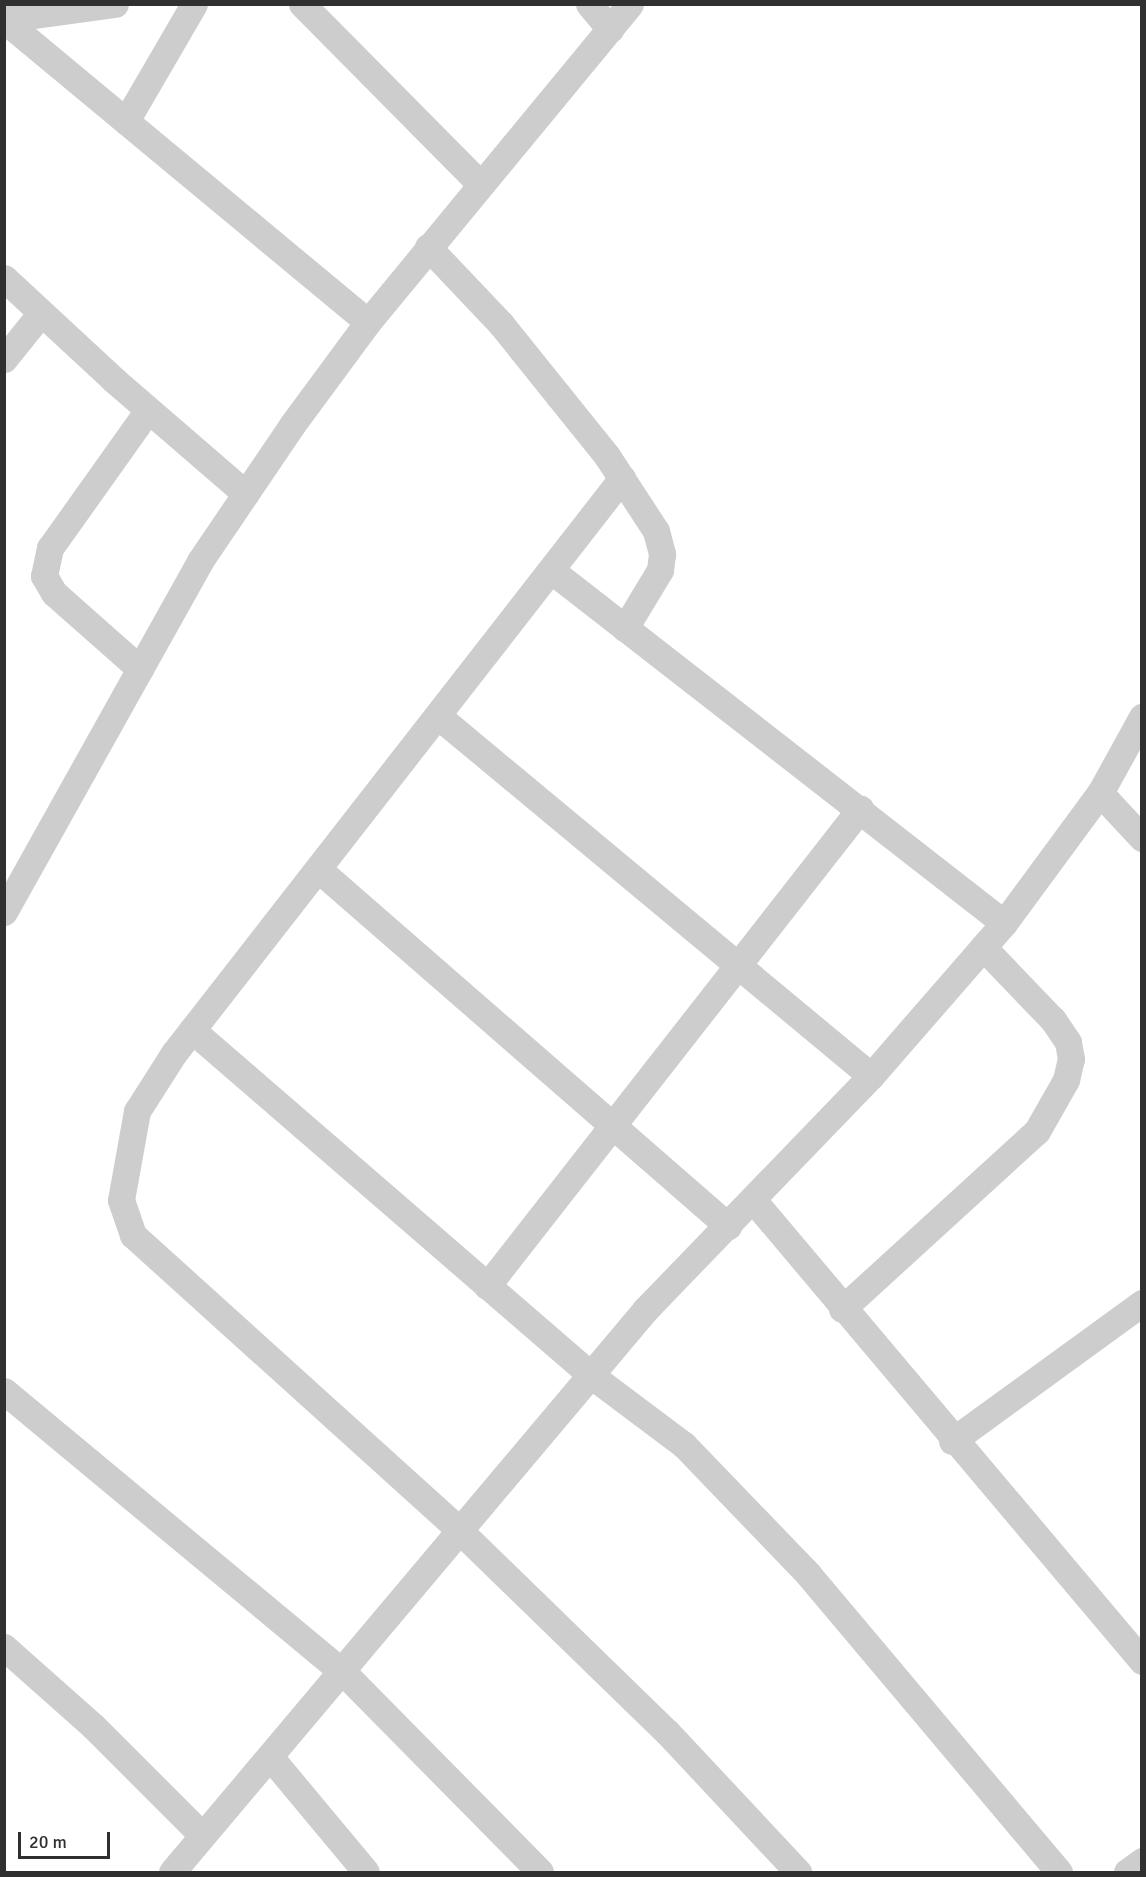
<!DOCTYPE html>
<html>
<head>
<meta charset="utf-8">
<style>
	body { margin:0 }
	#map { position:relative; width:1146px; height:1877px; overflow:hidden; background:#fff; font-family:Signika,sans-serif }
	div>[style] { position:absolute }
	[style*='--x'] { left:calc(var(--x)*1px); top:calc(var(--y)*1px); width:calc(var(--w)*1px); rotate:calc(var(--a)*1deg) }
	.minor>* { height:27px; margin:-13.5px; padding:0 13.5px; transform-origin:13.5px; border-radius:13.5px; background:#cdcdcd }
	span { translate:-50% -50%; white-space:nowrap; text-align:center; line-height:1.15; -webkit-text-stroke:6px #fff; paint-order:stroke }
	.frame { position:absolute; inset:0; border:6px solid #303030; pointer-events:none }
	.scale { position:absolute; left:18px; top:1832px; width:92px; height:27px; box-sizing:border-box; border:3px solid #303030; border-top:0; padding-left:8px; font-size:18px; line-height:21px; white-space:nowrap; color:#303030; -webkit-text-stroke:4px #fff; paint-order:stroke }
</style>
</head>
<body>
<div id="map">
	<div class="minor">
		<div style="--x:302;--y:4;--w:253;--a:45.3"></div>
		<div style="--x:589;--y:4;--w:33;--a:50"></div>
		<div style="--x:4;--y:19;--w:112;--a:-7.7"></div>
		<div style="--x:4;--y:20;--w:473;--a:39.7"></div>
		<div style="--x:126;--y:121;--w:135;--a:-59.8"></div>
		<div style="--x:428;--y:247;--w:106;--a:46.5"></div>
		<div style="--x:501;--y:324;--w:91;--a:51.2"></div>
		<div style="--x:558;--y:395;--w:78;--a:51.2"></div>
		<div style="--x:607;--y:456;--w:90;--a:56.8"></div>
		<div style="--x:656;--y:531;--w:24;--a:75"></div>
		<div style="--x:662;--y:554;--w:16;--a:97"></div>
		<div style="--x:660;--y:570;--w:68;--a:121.1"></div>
		<div style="--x:4;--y:278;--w:150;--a:42.8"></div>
		<div style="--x:114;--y:380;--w:174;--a:40.8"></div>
		<div style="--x:4;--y:359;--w:59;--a:-51.2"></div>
		<div style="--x:622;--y:478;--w:729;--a:127.92"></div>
		<div style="--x:174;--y:1053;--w:69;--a:122.5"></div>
		<div style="--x:137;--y:1111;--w:90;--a:100.2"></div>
		<div style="--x:121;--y:1200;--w:37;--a:71"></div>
		<div style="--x:133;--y:1235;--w:438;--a:42.1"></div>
		<div style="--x:458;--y:1529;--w:291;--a:44.2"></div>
		<div style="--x:667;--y:1732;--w:192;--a:46.9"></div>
		<div style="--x:552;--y:571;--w:573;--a:37.91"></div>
		<div style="--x:140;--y:669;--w:115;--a:-138.5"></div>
		<div style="--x:54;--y:593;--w:20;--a:-120"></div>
		<div style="--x:44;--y:576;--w:29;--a:-78"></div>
		<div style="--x:50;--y:548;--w:169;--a:-54.6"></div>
		<div style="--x:438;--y:716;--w:563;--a:39.74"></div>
		<div style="--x:1100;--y:793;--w:62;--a:47"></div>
		<div style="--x:318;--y:869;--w:544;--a:41.05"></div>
		<div style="--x:4;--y:912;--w:402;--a:-60.8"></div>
		<div style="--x:200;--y:561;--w:164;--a:-55.9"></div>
		<div style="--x:292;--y:425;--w:128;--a:-53.6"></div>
		<div style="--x:368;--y:322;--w:412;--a:-50.5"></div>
		<div style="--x:192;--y:1030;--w:529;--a:40.86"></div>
		<div style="--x:592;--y:1376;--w:115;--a:36.9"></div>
		<div style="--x:684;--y:1445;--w:179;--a:46.1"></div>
		<div style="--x:808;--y:1574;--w:390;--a:49.9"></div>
		<div style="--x:754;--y:1201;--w:602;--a:49.85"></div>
		<div style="--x:487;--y:1286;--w:606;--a:-51.98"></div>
		<div style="--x:842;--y:1309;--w:264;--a:-42.4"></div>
		<div style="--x:1037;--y:1131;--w:59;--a:-60.4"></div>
		<div style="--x:1066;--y:1080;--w:22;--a:-77"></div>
		<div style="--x:1071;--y:1059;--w:17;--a:-100"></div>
		<div style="--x:1068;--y:1042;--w:27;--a:-124"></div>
		<div style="--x:1053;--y:1020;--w:101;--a:-133.8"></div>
		<div style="--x:4;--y:1391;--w:442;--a:39.7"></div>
		<div style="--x:344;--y:1673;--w:279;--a:45.4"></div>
		<div style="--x:952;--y:1441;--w:235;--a:-36"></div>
		<div style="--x:4;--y:1647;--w:119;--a:41.6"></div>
		<div style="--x:93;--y:1726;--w:153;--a:45"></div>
		<div style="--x:271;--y:1758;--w:148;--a:50.2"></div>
		<div style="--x:172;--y:1872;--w:735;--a:-49.91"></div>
		<div style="--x:645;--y:1310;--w:325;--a:-46"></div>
		<div style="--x:871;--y:1076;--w:203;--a:-49"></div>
		<div style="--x:1004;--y:923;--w:162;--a:-53.6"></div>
		<div style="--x:1100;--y:793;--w:87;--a:-61.1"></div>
		<div style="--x:1127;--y:1872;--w:19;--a:-36"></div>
	</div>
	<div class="frame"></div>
	<div class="scale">20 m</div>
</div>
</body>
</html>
